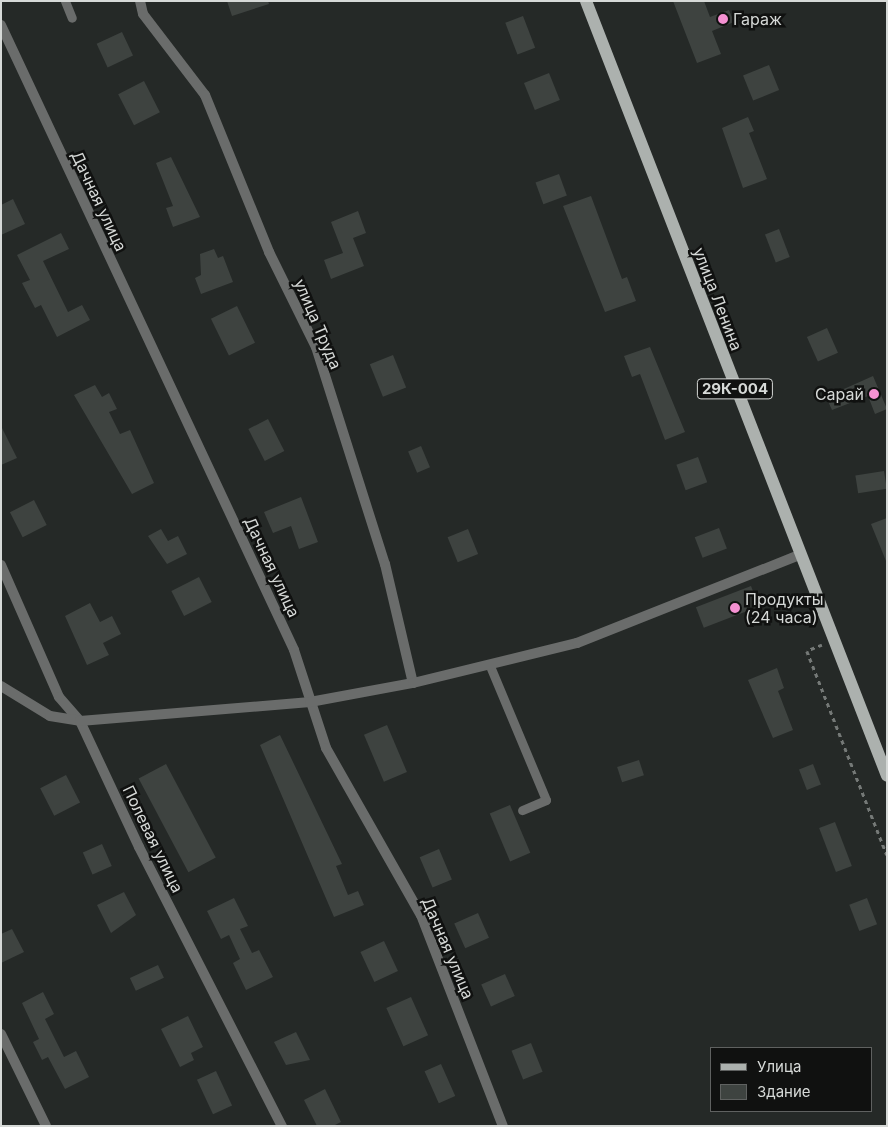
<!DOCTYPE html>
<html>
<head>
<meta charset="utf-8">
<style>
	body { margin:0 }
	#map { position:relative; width:888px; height:1127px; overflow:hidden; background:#252927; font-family:Inter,sans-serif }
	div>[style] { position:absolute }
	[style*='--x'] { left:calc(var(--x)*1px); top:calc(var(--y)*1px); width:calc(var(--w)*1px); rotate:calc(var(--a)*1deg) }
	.building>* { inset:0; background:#3e4340; transform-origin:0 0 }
	.path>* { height:2.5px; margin-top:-1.25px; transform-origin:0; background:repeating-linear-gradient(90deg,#757977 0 4px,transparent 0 8px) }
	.service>* { height:9px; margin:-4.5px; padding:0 4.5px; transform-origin:4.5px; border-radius:4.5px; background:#6a6c6b }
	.minor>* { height:10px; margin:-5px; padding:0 5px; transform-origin:5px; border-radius:5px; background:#6a6c6b }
	.primary>* { height:12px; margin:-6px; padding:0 6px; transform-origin:6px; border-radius:6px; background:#acb1ae }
	.dots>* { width:14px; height:14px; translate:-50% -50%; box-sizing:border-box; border:2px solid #101110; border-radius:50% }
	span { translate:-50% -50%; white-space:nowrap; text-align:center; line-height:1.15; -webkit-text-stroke:5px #101110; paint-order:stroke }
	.shield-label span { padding:1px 4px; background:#101110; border:1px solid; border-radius:4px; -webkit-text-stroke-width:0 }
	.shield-label { font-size:15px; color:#d6d9d7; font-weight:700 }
	.poi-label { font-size:16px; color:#d6d9d7 }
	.left { translate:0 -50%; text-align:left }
	.right { translate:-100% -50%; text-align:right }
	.street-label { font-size:16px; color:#d6d9d7 }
	.frame { position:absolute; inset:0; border:2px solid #d6d9d7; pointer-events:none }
	.legend { position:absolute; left:710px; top:1047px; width:162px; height:65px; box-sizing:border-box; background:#101110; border:1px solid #5f6160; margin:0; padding:6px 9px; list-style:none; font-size:15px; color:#d6d9d7 }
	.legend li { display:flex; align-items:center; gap:10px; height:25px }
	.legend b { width:25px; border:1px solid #5f6160 }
</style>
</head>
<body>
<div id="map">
	<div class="building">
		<div style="clip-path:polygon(227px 1px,268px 1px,269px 4px,232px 16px)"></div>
		<div style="clip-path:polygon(673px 1px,704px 1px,710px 17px,729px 10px,734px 22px,712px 31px,721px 54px,697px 63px)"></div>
		<div style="left:523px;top:16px;width:34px;height:19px;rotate:69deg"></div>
		<div style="left:122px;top:32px;width:26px;height:28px;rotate:65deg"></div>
		<div style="left:769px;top:65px;width:27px;height:28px;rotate:68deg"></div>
		<div style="left:549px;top:73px;width:29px;height:27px;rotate:68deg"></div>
		<div style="left:144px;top:81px;width:35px;height:29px;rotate:63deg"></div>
		<div style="clip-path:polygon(748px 117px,754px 131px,749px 133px,767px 179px,743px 188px,722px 128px)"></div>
		<div style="clip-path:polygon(171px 157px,200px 217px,173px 227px,166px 208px,173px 206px,156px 163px)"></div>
		<div style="left:559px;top:174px;width:23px;height:25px;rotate:70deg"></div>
		<div style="clip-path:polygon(591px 196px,622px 279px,627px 277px,636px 301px,605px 312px,563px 206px)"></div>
		<div style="clip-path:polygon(13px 199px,25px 224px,1px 235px,1px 205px)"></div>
		<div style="clip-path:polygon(358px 211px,366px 233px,353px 238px,364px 266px,331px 279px,324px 260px,343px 253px,331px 222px)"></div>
		<div style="left:779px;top:229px;width:30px;height:15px;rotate:69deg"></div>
		<div style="clip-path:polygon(61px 233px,69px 249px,43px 261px,68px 312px,82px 305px,90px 320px,57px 337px,41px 305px,35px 308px,22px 283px,30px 280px,17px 255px)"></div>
		<div style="clip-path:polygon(214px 249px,218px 258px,223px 256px,233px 282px,201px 294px,195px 278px,201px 275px,200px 254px)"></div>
		<div style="left:237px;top:306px;width:41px;height:29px;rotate:64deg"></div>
		<div style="left:827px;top:328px;width:27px;height:22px;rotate:66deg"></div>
		<div style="clip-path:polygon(650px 347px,685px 432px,665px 440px,640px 374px,632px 377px,624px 356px)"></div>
		<div style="left:393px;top:355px;width:35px;height:25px;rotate:68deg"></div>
		<div style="clip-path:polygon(873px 376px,887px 409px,875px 414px,868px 396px,832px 410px,826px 397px)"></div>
		<div style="clip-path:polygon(95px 385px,102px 397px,109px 393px,117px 409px,109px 412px,120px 434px,130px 430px,154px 483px,132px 494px,74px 395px)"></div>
		<div style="left:268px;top:419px;width:36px;height:22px;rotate:63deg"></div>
		<div style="clip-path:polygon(1px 426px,17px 458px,1px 465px)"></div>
		<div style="left:421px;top:446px;width:23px;height:14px;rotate:67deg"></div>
		<div style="left:698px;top:457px;width:27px;height:23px;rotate:70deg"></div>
		<div style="left:884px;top:471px;width:18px;height:29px;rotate:81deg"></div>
		<div style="clip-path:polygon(301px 497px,318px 542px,299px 549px,291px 526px,273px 533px,264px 512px)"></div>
		<div style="left:34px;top:500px;width:28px;height:27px;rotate:63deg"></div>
		<div style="clip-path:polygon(887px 518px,887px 561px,886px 561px,871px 524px)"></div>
		<div style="left:719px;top:528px;width:22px;height:26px;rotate:69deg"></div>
		<div style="clip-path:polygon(161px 529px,168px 541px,178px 536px,187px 554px,167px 564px,148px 536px)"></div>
		<div style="left:468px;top:529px;width:27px;height:22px;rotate:68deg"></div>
		<div style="left:199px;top:577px;width:28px;height:31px;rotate:63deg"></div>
		<div style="left:751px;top:586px;width:22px;height:59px;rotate:69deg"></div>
		<div style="clip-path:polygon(90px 603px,100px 622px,112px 616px,121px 634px,103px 643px,109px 655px,87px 665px,65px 616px)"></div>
		<div style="clip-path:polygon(777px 668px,784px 688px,778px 691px,793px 730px,773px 738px,748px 680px)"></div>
		<div style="left:387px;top:725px;width:51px;height:25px;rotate:67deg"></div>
		<div style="clip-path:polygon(280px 735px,342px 864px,336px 866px,348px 895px,358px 891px,364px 905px,334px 917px,260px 745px)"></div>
		<div style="left:639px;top:760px;width:16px;height:23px;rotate:72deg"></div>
		<div style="left:166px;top:764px;width:106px;height:31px;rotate:62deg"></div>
		<div style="left:813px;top:764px;width:22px;height:15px;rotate:69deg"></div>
		<div style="left:66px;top:775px;width:31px;height:29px;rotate:63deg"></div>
		<div style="left:510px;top:805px;width:52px;height:22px;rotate:67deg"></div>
		<div style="left:835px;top:822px;width:47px;height:17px;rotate:69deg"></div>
		<div style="left:102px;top:844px;width:24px;height:21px;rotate:66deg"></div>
		<div style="left:439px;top:849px;width:33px;height:21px;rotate:67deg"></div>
		<div style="clip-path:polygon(124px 892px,136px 915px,111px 933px,97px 905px)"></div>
		<div style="clip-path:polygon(234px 898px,248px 926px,240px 929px,252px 953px,259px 950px,273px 977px,246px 990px,233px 963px,240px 959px,229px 935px,221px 939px,207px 911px)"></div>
		<div style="left:867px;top:898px;width:28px;height:19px;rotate:69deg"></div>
		<div style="left:478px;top:913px;width:27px;height:26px;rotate:66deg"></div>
		<div style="clip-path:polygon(12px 929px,24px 952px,1px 963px,1px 934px)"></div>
		<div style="left:384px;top:941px;width:33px;height:26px;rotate:65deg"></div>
		<div style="left:158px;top:965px;width:14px;height:31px;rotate:65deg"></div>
		<div style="left:505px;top:974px;width:24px;height:26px;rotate:66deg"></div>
		<div style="clip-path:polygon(43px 992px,54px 1014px,45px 1019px,64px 1057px,76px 1051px,89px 1077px,65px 1089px,48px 1057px,42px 1060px,33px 1042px,39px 1039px,22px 1003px)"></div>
		<div style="left:411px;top:997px;width:42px;height:27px;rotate:66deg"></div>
		<div style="clip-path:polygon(188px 1016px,203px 1047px,191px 1053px,194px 1060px,180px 1067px,161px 1029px)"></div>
		<div style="clip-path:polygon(296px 1032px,310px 1060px,286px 1065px,274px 1042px)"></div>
		<div style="left:531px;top:1043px;width:31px;height:21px;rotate:68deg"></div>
		<div style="left:441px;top:1064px;width:35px;height:18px;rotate:66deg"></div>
		<div style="left:216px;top:1071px;width:38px;height:21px;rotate:65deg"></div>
		<div style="clip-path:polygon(325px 1089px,341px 1122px,333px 1126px,317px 1126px,304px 1100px)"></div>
	</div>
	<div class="path">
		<div style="--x:822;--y:645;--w:16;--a:158"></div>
		<div style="--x:807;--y:651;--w:219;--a:68.6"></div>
	</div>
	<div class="service">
		<div style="--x:65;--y:1;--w:18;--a:68"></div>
		<div style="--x:490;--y:666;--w:145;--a:67.3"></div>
		<div style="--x:546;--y:800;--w:26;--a:157"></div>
	</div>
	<div class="minor">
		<div style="--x:140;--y:1;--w:13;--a:77"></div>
		<div style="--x:143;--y:14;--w:102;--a:52.6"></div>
		<div style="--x:205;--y:95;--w:170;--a:67.8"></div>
		<div style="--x:269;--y:252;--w:106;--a:63.7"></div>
		<div style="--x:316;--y:347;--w:228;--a:72.4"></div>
		<div style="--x:385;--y:564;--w:122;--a:76.8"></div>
		<div style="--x:1;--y:25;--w:690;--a:64.88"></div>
		<div style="--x:294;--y:650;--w:103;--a:71.9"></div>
		<div style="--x:326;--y:748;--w:192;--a:60.4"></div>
		<div style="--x:421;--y:915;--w:226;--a:68.8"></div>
		<div style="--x:1;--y:565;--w:144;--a:66.3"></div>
		<div style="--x:59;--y:697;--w:32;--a:49"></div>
		<div style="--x:80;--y:721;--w:139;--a:64.9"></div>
		<div style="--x:139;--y:847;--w:314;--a:62.9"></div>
		<div style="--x:1;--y:686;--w:57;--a:31.5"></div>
		<div style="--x:50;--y:716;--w:30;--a:9"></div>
		<div style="--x:80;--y:721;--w:231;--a:-4.7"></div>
		<div style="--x:310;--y:702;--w:105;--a:-10.5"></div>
		<div style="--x:413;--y:683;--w:169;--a:-13.7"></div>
		<div style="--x:577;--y:643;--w:239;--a:-21.6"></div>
		<div style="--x:1;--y:1034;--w:102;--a:63.9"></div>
	</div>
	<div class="primary">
		<div style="--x:586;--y:1;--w:831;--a:68.77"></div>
	</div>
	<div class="dots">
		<div style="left:723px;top:19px;background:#f591d2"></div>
		<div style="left:874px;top:394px;background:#f591d2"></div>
		<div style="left:735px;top:608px;background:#f591d2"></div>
	</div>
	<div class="shield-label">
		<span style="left:735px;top:389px">29К-004</span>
	</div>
	<div class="poi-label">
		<span class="left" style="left:733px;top:19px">Гараж</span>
		<span class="right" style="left:864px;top:394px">Сарай</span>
		<span class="left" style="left:745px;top:608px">Продукты<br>(24 часа)</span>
	</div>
	<div class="street-label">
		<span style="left:99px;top:201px;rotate:65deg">Дачная улица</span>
		<span style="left:718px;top:299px;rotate:69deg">улица Ленина</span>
		<span style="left:318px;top:324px;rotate:67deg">улица Труда</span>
		<span style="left:272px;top:567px;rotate:65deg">Дачная улица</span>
		<span style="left:153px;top:839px;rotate:64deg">Полевая улица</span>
		<span style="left:448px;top:948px;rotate:67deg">Дачная улица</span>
	</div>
	<div class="frame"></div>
	<ul class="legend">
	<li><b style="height:6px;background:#acb1ae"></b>Улица</li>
	<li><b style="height:14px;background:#3e4340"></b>Здание</li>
	</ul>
</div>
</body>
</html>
